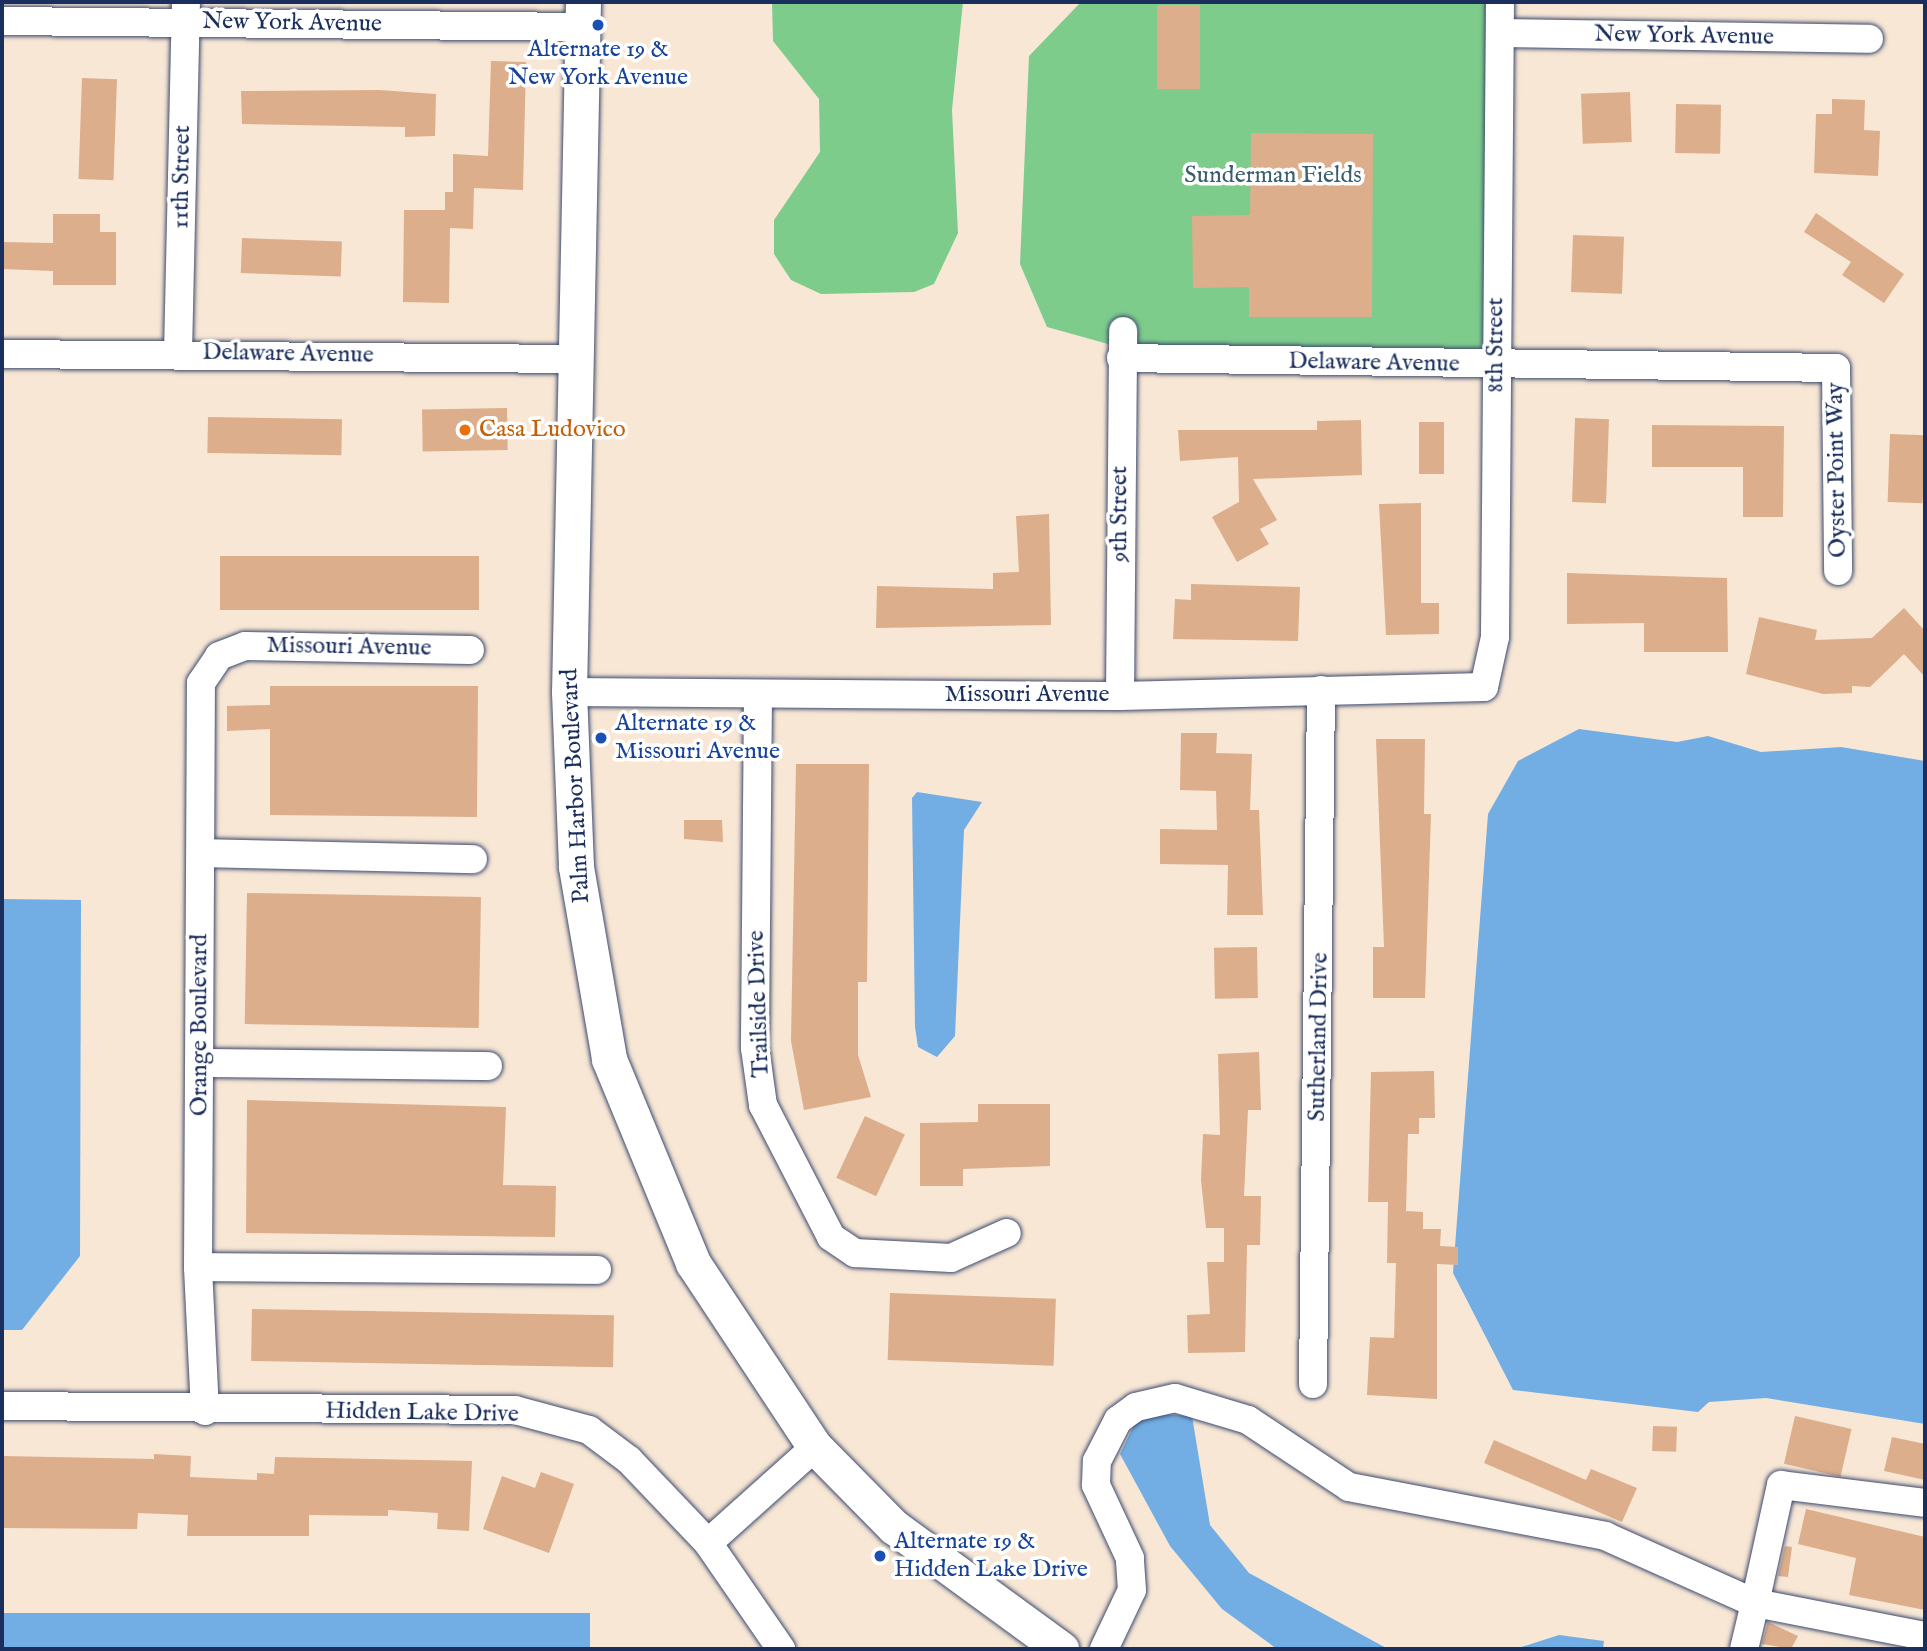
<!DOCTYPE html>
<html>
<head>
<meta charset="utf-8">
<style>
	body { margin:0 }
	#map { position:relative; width:1927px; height:1651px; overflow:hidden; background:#f8e7d5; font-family:"IM FELL English",serif }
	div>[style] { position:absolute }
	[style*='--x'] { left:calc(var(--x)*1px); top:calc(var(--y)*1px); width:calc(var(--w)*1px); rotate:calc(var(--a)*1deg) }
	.green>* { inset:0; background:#7ecc8c }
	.water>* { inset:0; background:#72aee4; transform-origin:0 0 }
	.building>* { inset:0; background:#dcae8c; transform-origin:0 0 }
	.roads { filter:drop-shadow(0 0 2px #3c4b70) drop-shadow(0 0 2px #3c4b70) }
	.minor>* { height:28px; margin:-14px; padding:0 14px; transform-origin:14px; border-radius:14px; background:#fff }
	.major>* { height:35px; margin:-17.5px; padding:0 17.5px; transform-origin:17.5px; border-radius:17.5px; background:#fff }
	.dots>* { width:19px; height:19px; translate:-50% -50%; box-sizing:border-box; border:4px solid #fff; border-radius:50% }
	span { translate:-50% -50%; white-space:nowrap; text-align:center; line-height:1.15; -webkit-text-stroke:7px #fff; paint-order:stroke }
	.street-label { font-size:24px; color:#1b2f5e }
	.transit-label { font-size:24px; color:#164399 }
	.left { translate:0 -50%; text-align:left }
	.park-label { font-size:24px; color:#395e6c }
	.food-label { font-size:24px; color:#c56008 }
	.frame { position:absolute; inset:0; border:4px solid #1b2f5e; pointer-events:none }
</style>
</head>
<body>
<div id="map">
	<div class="green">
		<div style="clip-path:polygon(772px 2px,963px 2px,952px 110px,958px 233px,934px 284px,914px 292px,821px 294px,791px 280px,774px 254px,774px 220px,820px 152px,819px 99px,773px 41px)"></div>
		<div style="clip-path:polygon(1081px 2px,1494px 2px,1488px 352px,1126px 349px,1047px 327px,1020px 264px,1029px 56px)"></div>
	</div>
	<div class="water">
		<div style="clip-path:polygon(1579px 729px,1677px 742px,1708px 736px,1761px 752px,1841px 747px,1925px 761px,1925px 1424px,1766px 1398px,1709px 1402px,1698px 1412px,1513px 1390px,1453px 1273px,1488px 814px,1518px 761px)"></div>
		<div style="clip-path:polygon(917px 792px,982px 802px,964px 830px,955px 1036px,937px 1057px,918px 1047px,915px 1027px,912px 798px)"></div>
		<div style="clip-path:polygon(2px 899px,81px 900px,80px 1256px,22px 1330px,2px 1330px)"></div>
		<div style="clip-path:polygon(1160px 1414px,1192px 1416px,1210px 1525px,1249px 1573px,1388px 1649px,1277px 1649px,1222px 1609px,1170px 1546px,1120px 1454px,1135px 1423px)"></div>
		<div style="left:2px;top:1613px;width:588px;height:36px"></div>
		<div style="clip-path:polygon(1559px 1635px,1604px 1641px,1603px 1649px,1515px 1649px)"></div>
	</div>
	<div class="building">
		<div style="left:1157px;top:5px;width:43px;height:84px"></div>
		<div style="clip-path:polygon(491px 61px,526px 62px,523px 190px,474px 188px,473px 229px,450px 228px,449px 303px,403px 302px,404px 210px,445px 210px,445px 192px,453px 192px,453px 154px,488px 156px)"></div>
		<div style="left:82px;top:78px;width:35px;height:101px;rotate:2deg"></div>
		<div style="clip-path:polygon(379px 90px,436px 94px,435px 136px,405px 137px,405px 127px,242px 124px,241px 91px)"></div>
		<div style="left:1630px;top:92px;width:50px;height:49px;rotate:88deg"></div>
		<div style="clip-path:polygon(1832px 99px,1865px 100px,1864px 130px,1880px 131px,1878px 176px,1814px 173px,1816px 114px,1832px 114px)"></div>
		<div style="left:1676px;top:104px;width:45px;height:49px;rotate:1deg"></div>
		<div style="clip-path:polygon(1251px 133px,1373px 134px,1372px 317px,1249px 317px,1249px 287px,1193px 288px,1192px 216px,1250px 215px)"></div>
		<div style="clip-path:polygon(1816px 213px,1904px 274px,1884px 303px,1842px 275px,1851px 262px,1804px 232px)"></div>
		<div style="clip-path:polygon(53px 214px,100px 214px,100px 232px,116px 232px,116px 285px,53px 285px,53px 271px,2px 269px,2px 242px,53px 243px)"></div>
		<div style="left:1573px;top:235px;width:51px;height:57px;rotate:2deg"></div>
		<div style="left:242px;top:238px;width:100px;height:35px;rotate:2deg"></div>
		<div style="left:507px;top:408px;width:42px;height:85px;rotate:89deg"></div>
		<div style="left:208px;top:417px;width:134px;height:36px;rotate:1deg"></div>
		<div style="left:1575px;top:418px;width:34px;height:84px;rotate:2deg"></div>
		<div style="clip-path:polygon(1361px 420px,1362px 475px,1253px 479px,1277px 520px,1260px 529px,1269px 544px,1237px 562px,1212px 517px,1239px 502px,1238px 457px,1180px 461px,1178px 430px,1317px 430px,1317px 421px)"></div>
		<div style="left:1419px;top:422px;width:25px;height:52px"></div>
		<div style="clip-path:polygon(1652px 425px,1784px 426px,1783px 517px,1743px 517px,1743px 467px,1652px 467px)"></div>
		<div style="left:1890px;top:434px;width:35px;height:68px;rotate:2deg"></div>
		<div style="clip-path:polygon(1421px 503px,1421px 603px,1439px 603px,1439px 634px,1386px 635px,1379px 504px)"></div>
		<div style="clip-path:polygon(1049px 514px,1051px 625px,876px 628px,877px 586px,993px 589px,993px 573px,1019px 572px,1016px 516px)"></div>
		<div style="left:220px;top:556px;width:259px;height:54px"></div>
		<div style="clip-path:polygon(1567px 573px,1727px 578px,1728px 652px,1644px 652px,1644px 623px,1567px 624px)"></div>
		<div style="clip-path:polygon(1191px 584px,1300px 587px,1298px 641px,1173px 639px,1175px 599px,1191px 600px)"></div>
		<div style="clip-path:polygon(1904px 608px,1925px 631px,1925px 677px,1904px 654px,1870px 687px,1852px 686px,1852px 693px,1823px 694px,1746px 674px,1759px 617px,1817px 630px,1815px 640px,1872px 638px)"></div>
		<div style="clip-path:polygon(270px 686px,478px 686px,477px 817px,270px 815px,270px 729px,227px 731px,227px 706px,270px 705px)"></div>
		<div style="clip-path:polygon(1181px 733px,1217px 733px,1216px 753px,1252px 754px,1250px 810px,1259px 810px,1263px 915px,1227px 915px,1228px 865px,1160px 864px,1160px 829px,1217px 830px,1216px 791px,1180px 790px)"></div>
		<div style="clip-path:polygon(1376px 739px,1425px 739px,1424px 814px,1431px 814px,1425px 998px,1373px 998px,1373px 947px,1384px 947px)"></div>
		<div style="clip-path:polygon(796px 764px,869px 764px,867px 982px,858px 982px,858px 1055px,871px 1097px,804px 1110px,791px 1041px)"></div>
		<div style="clip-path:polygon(684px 820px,722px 820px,723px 842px,684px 839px)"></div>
		<div style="left:247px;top:893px;width:234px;height:131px;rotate:1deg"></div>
		<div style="left:1257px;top:947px;width:51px;height:43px;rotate:89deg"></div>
		<div style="clip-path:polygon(1259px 1052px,1261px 1110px,1248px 1110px,1244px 1196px,1261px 1196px,1260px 1245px,1247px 1245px,1245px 1352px,1188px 1353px,1187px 1315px,1210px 1314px,1207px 1262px,1224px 1262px,1224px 1228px,1206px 1228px,1201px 1180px,1203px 1134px,1220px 1135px,1218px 1054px)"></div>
		<div style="clip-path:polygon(1434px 1071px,1435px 1118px,1419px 1118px,1419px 1134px,1408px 1134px,1406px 1211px,1423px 1212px,1423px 1229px,1441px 1229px,1440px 1246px,1458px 1247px,1458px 1265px,1437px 1264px,1437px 1399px,1367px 1395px,1370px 1337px,1394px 1338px,1396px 1263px,1387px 1263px,1388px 1202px,1368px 1202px,1371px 1072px)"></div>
		<div style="clip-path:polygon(247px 1100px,506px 1107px,503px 1185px,556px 1186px,555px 1237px,246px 1233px)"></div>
		<div style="clip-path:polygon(978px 1104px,1050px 1104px,1050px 1166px,963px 1169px,963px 1186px,920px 1186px,920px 1123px,978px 1122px)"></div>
		<div style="left:865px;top:1116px;width:44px;height:68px;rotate:25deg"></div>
		<div style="left:890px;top:1293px;width:166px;height:67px;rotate:2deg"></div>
		<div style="left:252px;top:1309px;width:362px;height:52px;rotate:1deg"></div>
		<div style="left:1795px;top:1416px;width:58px;height:49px;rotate:13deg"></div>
		<div style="left:1653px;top:1426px;width:24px;height:25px;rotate:2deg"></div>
		<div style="clip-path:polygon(1892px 1437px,1925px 1444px,1925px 1480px,1884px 1471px)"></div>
		<div style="clip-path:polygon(1494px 1440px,1586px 1480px,1591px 1469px,1637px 1488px,1622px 1522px,1484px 1463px)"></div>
		<div style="clip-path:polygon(154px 1454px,191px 1456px,190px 1477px,257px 1480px,257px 1473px,274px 1474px,275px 1457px,472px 1461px,469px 1531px,437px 1529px,438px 1513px,388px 1510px,388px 1516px,309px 1515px,309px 1536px,187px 1536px,188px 1515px,138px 1513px,137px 1529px,2px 1528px,2px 1456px,154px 1459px)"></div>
		<div style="clip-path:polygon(541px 1472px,574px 1484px,549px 1553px,483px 1529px,502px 1476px,535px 1488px)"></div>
		<div style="clip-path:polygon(1806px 1509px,1925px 1537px,1925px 1610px,1849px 1595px,1856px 1558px,1798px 1544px)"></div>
		<div style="clip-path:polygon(1785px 1546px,1792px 1547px,1788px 1577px,1778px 1576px)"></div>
		<div style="clip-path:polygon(1768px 1622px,1798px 1636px,1791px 1649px,1762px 1644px)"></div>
	</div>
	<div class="roads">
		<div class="minor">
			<div style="--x:2;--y:21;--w:581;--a:0.59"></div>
			<div style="--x:1500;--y:33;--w:369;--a:0.9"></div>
			<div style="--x:178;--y:353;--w:351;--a:-88.7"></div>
			<div style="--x:2;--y:354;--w:572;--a:0.5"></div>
			<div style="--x:1121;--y:358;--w:715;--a:0.8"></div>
			<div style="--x:1836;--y:368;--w:203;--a:89.4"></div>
			<div style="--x:569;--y:692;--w:551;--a:0.42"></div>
			<div style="--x:1120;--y:696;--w:364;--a:-1.4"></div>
			<div style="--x:1484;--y:687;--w:51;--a:-77.6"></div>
			<div style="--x:1495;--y:637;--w:635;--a:-89.55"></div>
			<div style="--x:758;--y:694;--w:354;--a:90.5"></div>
			<div style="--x:755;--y:1048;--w:58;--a:82"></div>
			<div style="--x:763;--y:1105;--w:148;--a:62.7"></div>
			<div style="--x:831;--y:1237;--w:29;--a:34"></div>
			<div style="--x:855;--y:1253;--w:96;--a:3"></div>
			<div style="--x:951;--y:1258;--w:61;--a:-24.1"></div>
			<div style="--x:1120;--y:696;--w:365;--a:-89.5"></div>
			<div style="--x:201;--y:853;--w:272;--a:1.3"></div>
			<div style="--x:200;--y:1063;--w:288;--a:0.6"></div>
			<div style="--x:198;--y:1267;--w:399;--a:0.4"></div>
			<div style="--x:1313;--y:1384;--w:694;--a:-89.34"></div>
			<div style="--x:2;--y:1406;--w:513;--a:0.45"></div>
			<div style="--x:515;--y:1410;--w:77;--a:15.1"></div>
			<div style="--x:589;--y:1430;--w:50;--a:36.9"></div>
			<div style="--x:629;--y:1460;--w:115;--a:46.4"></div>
			<div style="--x:708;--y:1543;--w:129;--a:55.4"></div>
			<div style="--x:205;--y:1411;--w:144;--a:-92.8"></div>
			<div style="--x:198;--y:1267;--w:584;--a:-89.71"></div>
			<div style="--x:201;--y:683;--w:32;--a:-56"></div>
			<div style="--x:219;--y:656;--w:28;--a:-21"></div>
			<div style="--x:245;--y:646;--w:225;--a:1"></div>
			<div style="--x:1925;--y:1503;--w:145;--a:-172.9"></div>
			<div style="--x:1781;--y:1485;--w:121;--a:102.4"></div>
			<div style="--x:1755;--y:1603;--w:173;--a:11"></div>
			<div style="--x:708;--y:1543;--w:144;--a:-41.9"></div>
			<div style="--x:1104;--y:1649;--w:65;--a:-64.6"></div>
			<div style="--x:1132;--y:1590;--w:32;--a:-94"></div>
			<div style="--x:1130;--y:1558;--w:81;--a:-115"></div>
			<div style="--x:1096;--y:1485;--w:24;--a:-88"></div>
			<div style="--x:1097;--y:1461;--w:46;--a:-62.9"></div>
			<div style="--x:1118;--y:1420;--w:22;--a:-36"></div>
			<div style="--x:1136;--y:1407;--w:40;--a:-13"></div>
			<div style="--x:1175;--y:1398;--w:76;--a:16.8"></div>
			<div style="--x:1248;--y:1420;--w:121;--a:33.6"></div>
			<div style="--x:1349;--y:1487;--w:261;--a:10.8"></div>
			<div style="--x:1605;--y:1536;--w:164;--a:24.1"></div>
			<div style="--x:1755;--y:1603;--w:47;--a:103.4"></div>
		</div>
		<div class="major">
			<div style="--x:583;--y:2;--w:690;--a:91.16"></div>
			<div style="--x:569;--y:692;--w:175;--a:87.7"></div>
			<div style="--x:576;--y:867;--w:195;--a:80.2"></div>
			<div style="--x:609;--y:1059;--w:221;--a:67.6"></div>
			<div style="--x:693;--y:1263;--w:221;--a:56.5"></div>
			<div style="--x:815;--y:1447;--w:112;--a:45.4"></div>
			<div style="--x:894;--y:1527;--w:207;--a:36.1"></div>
		</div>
	</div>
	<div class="dots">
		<div style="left:598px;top:25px;background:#1a4fb4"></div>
		<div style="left:465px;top:430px;background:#e8710a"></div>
		<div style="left:601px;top:738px;background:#1a4fb4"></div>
		<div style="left:880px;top:1556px;background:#1a4fb4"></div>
	</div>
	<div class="street-label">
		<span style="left:292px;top:23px;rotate:1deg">New York Avenue</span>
		<span style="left:1684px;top:36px;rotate:1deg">New York Avenue</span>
		<span style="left:182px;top:177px;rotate:-89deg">11th Street</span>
		<span style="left:1496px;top:345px;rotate:-90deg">8th Street</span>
		<span style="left:288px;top:354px;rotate:1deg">Delaware Avenue</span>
		<span style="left:1374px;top:363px;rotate:1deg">Delaware Avenue</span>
		<span style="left:1837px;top:470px;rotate:-91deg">Oyster Point Way</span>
		<span style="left:1120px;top:514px;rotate:-90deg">9th Street</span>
		<span style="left:349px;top:647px;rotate:1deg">Missouri Avenue</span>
		<span style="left:1027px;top:695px">Missouri Avenue</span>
		<span style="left:576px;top:786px;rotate:-93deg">Palm Harbor Boulevard</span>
		<span style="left:759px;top:1004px;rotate:-92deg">Trailside Drive</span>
		<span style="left:200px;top:1025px;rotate:-90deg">Orange Boulevard</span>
		<span style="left:1319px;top:1037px;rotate:-89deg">Sutherland Drive</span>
		<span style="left:422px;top:1413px;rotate:1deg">Hidden Lake Drive</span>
	</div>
	<div class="transit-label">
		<span style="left:598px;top:64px">Alternate 19 &amp;<br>New York Avenue</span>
		<span class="left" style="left:615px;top:738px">Alternate 19 &amp;<br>Missouri Avenue</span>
		<span class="left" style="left:894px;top:1556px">Alternate 19 &amp;<br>Hidden Lake Drive</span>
	</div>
	<div class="park-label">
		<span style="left:1273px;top:176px">Sunderman Fields</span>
	</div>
	<div class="food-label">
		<span class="left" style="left:479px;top:430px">Casa Ludovico</span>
	</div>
	<div class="frame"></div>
</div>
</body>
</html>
